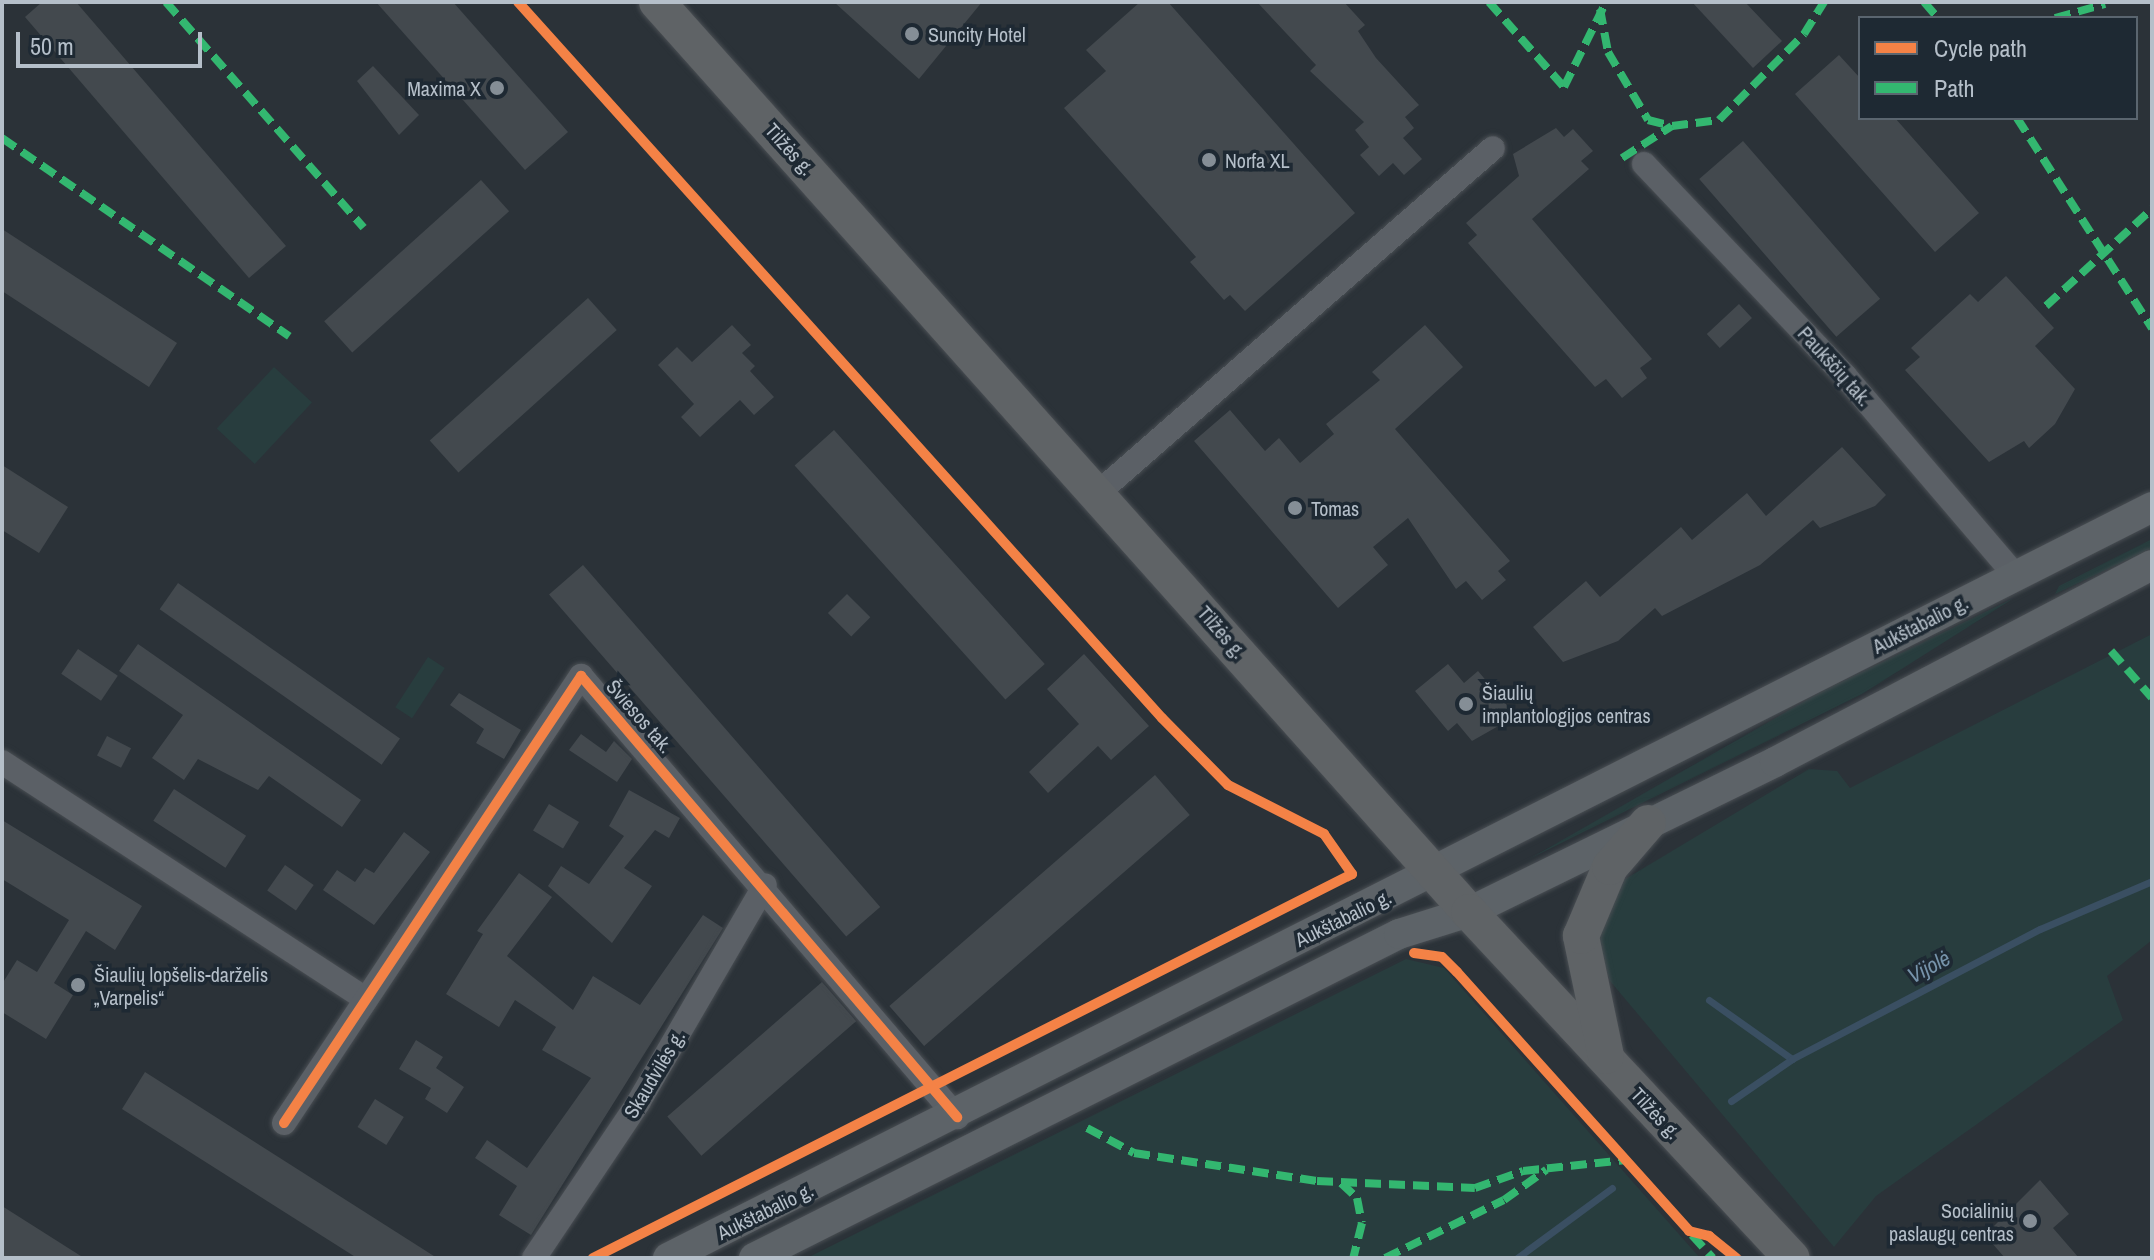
<!DOCTYPE html>
<html>
<head>
<meta charset="utf-8">
<style>
	body { margin:0 }
	#map { position:relative; width:2154px; height:1260px; overflow:hidden; background:#2b3238; font-family:"Archivo Narrow",sans-serif }
	div>[style] { position:absolute }
	[style*='--x'] { left:calc(var(--x)*1px); top:calc(var(--y)*1px); width:calc(var(--w)*1px); rotate:calc(var(--a)*1deg) }
	.green>* { inset:0; background:#283d3e; transform-origin:0 0 }
	.stream>* { height:7px; margin:-3.5px; padding:0 3.5px; transform-origin:3.5px; border-radius:3.5px; background:#3a4f62 }
	.building>* { inset:0; background:#43494e; transform-origin:0 0 }
	.roads { filter:drop-shadow(0 0 2px #494e53) drop-shadow(0 0 2px #494e53) }
	.minor>* { height:24px; margin:-12px; padding:0 12px; transform-origin:12px; border-radius:12px; background:#5b6066 }
	.major>* { height:30px; margin:-15px; padding:0 15px; transform-origin:15px; border-radius:15px; background:#5d6368 }
	.highway>* { height:36px; margin:-18px; padding:0 18px; transform-origin:18px; border-radius:18px; background:#5f6366 }
	.quiet>* { height:8px; margin-top:-4px; transform-origin:0; background:repeating-linear-gradient(90deg,#33b770 0 16px,transparent 0 24px) }
	.cycleway>* { height:10px; margin:-5px; padding:0 5px; transform-origin:5px; border-radius:5px; background:#f48246 }
	.dots>* { width:22px; height:22px; translate:-50% -50%; box-sizing:border-box; border:4px solid #1e2933; border-radius:50% }
	span { translate:-50% -50%; white-space:nowrap; text-align:center; line-height:1.15; -webkit-text-stroke:7px #1e2933; paint-order:stroke }
	.poi-label { font-size:20px; color:#b5bfc9 }
	.left { translate:0 -50%; text-align:left }
	.right { translate:-100% -50%; text-align:right }
	.street-label { font-size:20px; color:#b5bfc9 }
	.water-label { font-size:22px; color:#7693aa; font-style:italic }
	.frame { position:absolute; inset:0; border:4px solid #b5bfc9; pointer-events:none }
	.legend { position:absolute; left:1858px; top:16px; width:280px; height:104px; box-sizing:border-box; background:#1e2933; border:2px solid #5a656f; margin:0; padding:10px 14px; list-style:none; font-size:24px; color:#b5bfc9 }
	.legend li { display:flex; align-items:center; gap:16px; height:40px }
	.legend b { width:40px; border:2px solid #5a656f }
	.scale { position:absolute; left:16px; top:32px; width:186px; height:36px; box-sizing:border-box; border:4px solid #b5bfc9; border-top:0; padding-left:10px; font-size:24px; line-height:28px; white-space:nowrap; color:#b5bfc9; -webkit-text-stroke:6px #1e2933; paint-order:stroke }
</style>
</head>
<body>
<div id="map">
	<div class="green">
		<div style="left:274px;top:367px;width:52px;height:84px;rotate:43deg"></div>
		<div style="clip-path:polygon(2152px 539px,2152px 548px,2055px 594px,2059px 586px)"></div>
		<div style="clip-path:polygon(2014px 598px,1862px 694px,1529px 859px,1821px 692px)"></div>
		<div style="clip-path:polygon(2152px 634px,2152px 940px,2107px 976px,2123px 1020px,1876px 1196px,1834px 1247px,1610px 981px,1596px 937px,1622px 881px,1809px 769px,1837px 771px,1850px 788px)"></div>
		<div style="left:428px;top:657px;width:20px;height:60px;rotate:33deg"></div>
		<div style="clip-path:polygon(1406px 959px,1444px 968px,1700px 1258px,807px 1258px)"></div>
	</div>
	<div class="stream">
		<div style="--x:1709;--y:1000;--w:102;--a:35.4"></div>
		<div style="--x:1731;--y:1101;--w:74;--a:-34.5"></div>
		<div style="--x:1792;--y:1059;--w:280;--a:-27.7"></div>
		<div style="--x:2040;--y:929;--w:122;--a:-23.2"></div>
		<div style="--x:1517;--y:1258;--w:118;--a:-36.4"></div>
	</div>
	<div class="building">
		<div style="clip-path:polygon(42px 2px,76px 2px,286px 246px,249px 278px,25px 17px)"></div>
		<div style="clip-path:polygon(376px 2px,453px 2px,568px 132px,525px 170px)"></div>
		<div style="clip-path:polygon(834px 2px,982px 2px,919px 79px)"></div>
		<div style="clip-path:polygon(1140px 2px,1168px 2px,1355px 213px,1245px 311px,1230px 295px,1224px 300px,1190px 262px,1196px 257px,1064px 108px,1106px 71px,1086px 50px)"></div>
		<div style="clip-path:polygon(1257px 2px,1344px 2px,1365px 25px,1358px 31px,1376px 58px,1419px 105px,1405px 117px,1414px 128px,1403px 138px,1422px 159px,1404px 175px,1393px 163px,1379px 176px,1360px 155px,1369px 147px,1355px 130px,1364px 122px,1310px 71px,1316px 65px)"></div>
		<div style="clip-path:polygon(1692px 2px,1745px 2px,1782px 41px,1753px 68px)"></div>
		<div style="clip-path:polygon(1839px 55px,1860px 78px,1860px 118px,1895px 118px,1979px 213px,1935px 252px,1795px 94px)"></div>
		<div style="clip-path:polygon(373px 66px,419px 115px,399px 135px,357px 81px)"></div>
		<div style="clip-path:polygon(1556px 128px,1564px 137px,1573px 129px,1593px 151px,1581px 161px,1589px 169px,1532px 219px,1652px 359px,1640px 368px,1647px 378px,1622px 398px,1606px 379px,1595px 387px,1468px 243px,1477px 235px,1466px 223px,1519px 176px,1513px 154px)"></div>
		<div style="left:1743px;top:141px;width:209px;height:58px;rotate:49deg"></div>
		<div style="left:481px;top:180px;width:42px;height:211px;rotate:48deg"></div>
		<div style="clip-path:polygon(2px 229px,177px 343px,149px 387px,2px 291px)"></div>
		<div style="clip-path:polygon(2006px 276px,2054px 328px,2035px 346px,2075px 389px,2055px 424px,2029px 448px,2024px 441px,1989px 462px,1905px 370px,1920px 357px,1911px 348px,1970px 294px,1978px 302px)"></div>
		<div style="left:588px;top:298px;width:43px;height:213px;rotate:48deg"></div>
		<div style="left:1739px;top:304px;width:19px;height:44px;rotate:47deg"></div>
		<div style="clip-path:polygon(732px 325px,751px 345px,742px 353px,755px 366px,750px 371px,774px 397px,754px 415px,740px 400px,700px 437px,681px 417px,694px 404px,658px 365px,677px 347px,692px 362px)"></div>
		<div style="clip-path:polygon(1425px 325px,1463px 367px,1395px 429px,1510px 561px,1498px 571px,1506px 580px,1482px 600px,1466px 581px,1456px 589px,1408px 518px,1373px 547px,1388px 565px,1338px 608px,1194px 441px,1230px 410px,1265px 451px,1279px 438px,1300px 463px,1334px 434px,1326px 424px,1380px 380px,1372px 372px)"></div>
		<div style="left:834px;top:430px;width:315px;height:53px;rotate:48deg"></div>
		<div style="clip-path:polygon(1842px 447px,1886px 495px,1875px 506px,1820px 528px,1813px 520px,1760px 565px,1662px 616px,1655px 608px,1618px 641px,1563px 662px,1533px 627px,1586px 581px,1600px 597px,1681px 527px,1692px 540px,1747px 493px,1766px 516px)"></div>
		<div style="clip-path:polygon(2px 465px,68px 507px,39px 553px,2px 530px)"></div>
		<div style="left:583px;top:565px;width:453px;height:45px;rotate:49deg"></div>
		<div style="left:178px;top:583px;width:271px;height:32px;rotate:35deg"></div>
		<div style="left:847px;top:594px;width:33px;height:27px;rotate:45deg"></div>
		<div style="clip-path:polygon(138px 644px,361px 800px,342px 827px,269px 776px,258px 790px,198px 759px,184px 780px,152px 758px,183px 715px,119px 671px)"></div>
		<div style="left:78px;top:649px;width:48px;height:30px;rotate:34deg"></div>
		<div style="clip-path:polygon(1084px 654px,1149px 726px,1111px 760px,1098px 746px,1048px 793px,1029px 772px,1079px 724px,1047px 689px)"></div>
		<div style="clip-path:polygon(1448px 664px,1464px 683px,1478px 671px,1516px 716px,1472px 741px,1457px 723px,1448px 731px,1415px 691px)"></div>
		<div style="clip-path:polygon(459px 693px,521px 730px,504px 759px,476px 743px,484px 729px,450px 705px)"></div>
		<div style="clip-path:polygon(581px 734px,606px 752px,614px 741px,632px 759px,617px 782px,569px 750px)"></div>
		<div style="left:107px;top:736px;width:27px;height:22px;rotate:27deg"></div>
		<div style="left:1155px;top:775px;width:53px;height:352px;rotate:49deg"></div>
		<div style="left:174px;top:789px;width:86px;height:38px;rotate:33deg"></div>
		<div style="clip-path:polygon(629px 790px,680px 818px,669px 838px,655px 830px,624px 868px,652px 886px,612px 943px,548px 886px,561px 866px,589px 884px,624px 836px,609px 826px)"></div>
		<div style="left:549px;top:804px;width:35px;height:31px;rotate:31deg"></div>
		<div style="clip-path:polygon(2px 820px,142px 906px,115px 950px,86px 931px,54px 983px,73px 995px,46px 1039px,2px 1012px,2px 984px,17px 960px,37px 972px,69px 920px,2px 879px)"></div>
		<div style="clip-path:polygon(404px 832px,430px 852px,374px 925px,323px 890px,337px 870px,355px 882px,365px 868px,374px 873px)"></div>
		<div style="left:285px;top:865px;width:35px;height:31px;rotate:35deg"></div>
		<div style="clip-path:polygon(519px 873px,552px 897px,507px 956px,573px 1010px,593px 976px,640px 1005px,703px 915px,723px 928px,531px 1235px,499px 1215px,517px 1186px,475px 1158px,487px 1140px,527px 1168px,591px 1078px,542px 1050px,556px 1027px,515px 1000px,499px 1027px,446px 994px,483px 934px,477px 931px)"></div>
		<div style="left:822px;top:982px;width:52px;height:205px;rotate:49deg"></div>
		<div style="clip-path:polygon(416px 1040px,443px 1057px,436px 1068px,464px 1087px,447px 1113px,425px 1099px,431px 1088px,399px 1069px)"></div>
		<div style="clip-path:polygon(145px 1072px,437px 1258px,357px 1258px,122px 1109px)"></div>
		<div style="left:375px;top:1099px;width:34px;height:33px;rotate:32deg"></div>
		<div style="clip-path:polygon(2040px 1180px,2069px 1214px,2053px 1228px,2079px 1258px,2005px 1258px,1985px 1235px)"></div>
		<div style="clip-path:polygon(2px 1206px,84px 1258px,2px 1258px)"></div>
	</div>
	<div class="roads">
		<div class="minor">
			<div style="--x:1644;--y:164;--w:292;--a:46.5"></div>
			<div style="--x:1845;--y:376;--w:263;--a:49.5"></div>
			<div style="--x:1098;--y:493;--w:524;--a:-41.13"></div>
			<div style="--x:2;--y:762;--w:434;--a:33.1"></div>
			<div style="--x:284;--y:1123;--w:537;--a:-56.4"></div>
			<div style="--x:581;--y:676;--w:580;--a:49.55"></div>
			<div style="--x:534;--y:1258;--w:187;--a:-56.1"></div>
			<div style="--x:638;--y:1103;--w:252;--a:-59.8"></div>
		</div>
		<div class="major">
			<div style="--x:668;--y:1258;--w:1663;--a:-26.84"></div>
			<div style="--x:754;--y:1258;--w:722;--a:-26.67"></div>
			<div style="--x:1399;--y:934;--w:73;--a:-17.4"></div>
			<div style="--x:1469;--y:912;--w:341;--a:-26.1"></div>
			<div style="--x:1775;--y:762;--w:425;--a:-27.6"></div>
		</div>
		<div class="highway">
			<div style="--x:657;--y:2;--w:1220;--a:48.26"></div>
			<div style="--x:1469;--y:912;--w:473;--a:47"></div>
			<div style="--x:1606;--y:1056;--w:123;--a:-101.8"></div>
			<div style="--x:1581;--y:936;--w:75;--a:-67.2"></div>
			<div style="--x:1610;--y:867;--w:58;--a:-49.2"></div>
		</div>
	</div>
	<div class="quiet">
		<div style="--x:166;--y:2;--w:300;--a:48.8"></div>
		<div style="--x:1489;--y:2;--w:113;--a:48.6"></div>
		<div style="--x:1564;--y:87;--w:95;--a:-63.7"></div>
		<div style="--x:1924;--y:2;--w:21;--a:49"></div>
		<div style="--x:1600;--y:9;--w:44;--a:79.5"></div>
		<div style="--x:1608;--y:52;--w:79;--a:59.5"></div>
		<div style="--x:1648;--y:120;--w:25;--a:14"></div>
		<div style="--x:2055;--y:18;--w:52;--a:-15.6"></div>
		<div style="--x:2017;--y:118;--w:250;--a:57.3"></div>
		<div style="--x:2;--y:138;--w:349;--a:34.6"></div>
		<div style="--x:1622;--y:158;--w:59;--a:-32.6"></div>
		<div style="--x:1672;--y:126;--w:47;--a:-7.3"></div>
		<div style="--x:1719;--y:120;--w:121;--a:-45.3"></div>
		<div style="--x:1804;--y:34;--w:38;--a:-58"></div>
		<div style="--x:2046;--y:306;--w:144;--a:-42.5"></div>
		<div style="--x:2111;--y:651;--w:62;--a:48.9"></div>
		<div style="--x:1087;--y:1128;--w:53;--a:28"></div>
		<div style="--x:1134;--y:1153;--w:185;--a:8.7"></div>
		<div style="--x:1317;--y:1181;--w:158;--a:2.5"></div>
		<div style="--x:1475;--y:1188;--w:51;--a:-19.5"></div>
		<div style="--x:1523;--y:1171;--w:104;--a:-6.1"></div>
		<div style="--x:1341;--y:1183;--w:22;--a:43"></div>
		<div style="--x:1357;--y:1198;--w:25;--a:79"></div>
		<div style="--x:1362;--y:1223;--w:36;--a:104"></div>
		<div style="--x:1692;--y:1235;--w:31;--a:48"></div>
		<div style="--x:1385;--y:1258;--w:132;--a:-26"></div>
		<div style="--x:1504;--y:1200;--w:52;--a:-35.5"></div>
	</div>
	<div class="cycleway">
		<div style="--x:518;--y:2;--w:963;--a:48.03"></div>
		<div style="--x:1162;--y:718;--w:94;--a:45.4"></div>
		<div style="--x:1228;--y:785;--w:108;--a:27"></div>
		<div style="--x:1324;--y:834;--w:49;--a:55"></div>
		<div style="--x:1352;--y:874;--w:851;--a:153.16"></div>
		<div style="--x:1414;--y:953;--w:28;--a:8"></div>
		<div style="--x:1442;--y:957;--w:21;--a:45"></div>
		<div style="--x:1457;--y:972;--w:348;--a:48.1"></div>
		<div style="--x:1689;--y:1231;--w:21;--a:14"></div>
		<div style="--x:1709;--y:1236;--w:35;--a:39"></div>
		<div style="--x:284;--y:1123;--w:537;--a:-56.4"></div>
		<div style="--x:581;--y:676;--w:580;--a:49.55"></div>
	</div>
	<div class="dots">
		<div style="left:912px;top:34px;background:#858e96"></div>
		<div style="left:497px;top:88px;background:#858e96"></div>
		<div style="left:1209px;top:160px;background:#858e96"></div>
		<div style="left:1295px;top:508px;background:#858e96"></div>
		<div style="left:1466px;top:704px;background:#858e96"></div>
		<div style="left:78px;top:985px;background:#858e96"></div>
		<div style="left:2030px;top:1221px;background:#858e96"></div>
	</div>
	<div class="poi-label">
		<span class="left" style="left:928px;top:34px">Suncity Hotel</span>
		<span class="right" style="left:481px;top:88px">Maxima X</span>
		<span class="left" style="left:1225px;top:160px">Norfa XL</span>
		<span class="left" style="left:1311px;top:508px">Tomas</span>
		<span class="left" style="left:1482px;top:704px">Šiaulių<br>implantologijos centras</span>
		<span class="left" style="left:94px;top:986px">Šiaulių lopšelis-darželis<br>„Varpelis“</span>
		<span class="right" style="left:2014px;top:1222px">Socialinių<br>paslaugų centras</span>
	</div>
	<div class="street-label">
		<span style="left:790px;top:149px;rotate:48deg">Tilžės g.</span>
		<span style="left:1835px;top:366px;rotate:48deg">Paukščių tak.</span>
		<span style="left:1920px;top:624px;rotate:-27deg">Aukštabalio g.</span>
		<span style="left:1222px;top:632px;rotate:49deg">Tilžės g.</span>
		<span style="left:640px;top:716px;rotate:49deg">Šviesos tak.</span>
		<span style="left:1343px;top:918px;rotate:-26deg">Aukštabalio g.</span>
		<span style="left:654px;top:1074px;rotate:-59deg">Skaudvilės g.</span>
		<span style="left:1656px;top:1113px;rotate:47deg">Tilžės g.</span>
		<span style="left:765px;top:1211px;rotate:-26deg">Aukštabalio g.</span>
	</div>
	<div class="water-label">
		<span style="left:1929px;top:967px;rotate:-28deg">Vijolė</span>
	</div>
	<div class="frame"></div>
	<ul class="legend">
	<li><b style="height:10px;background:#f48246"></b>Cycle path</li>
	<li><b style="height:10px;background:#33b770"></b>Path</li>
	</ul>
	<div class="scale">50 m</div>
</div>
</body>
</html>
